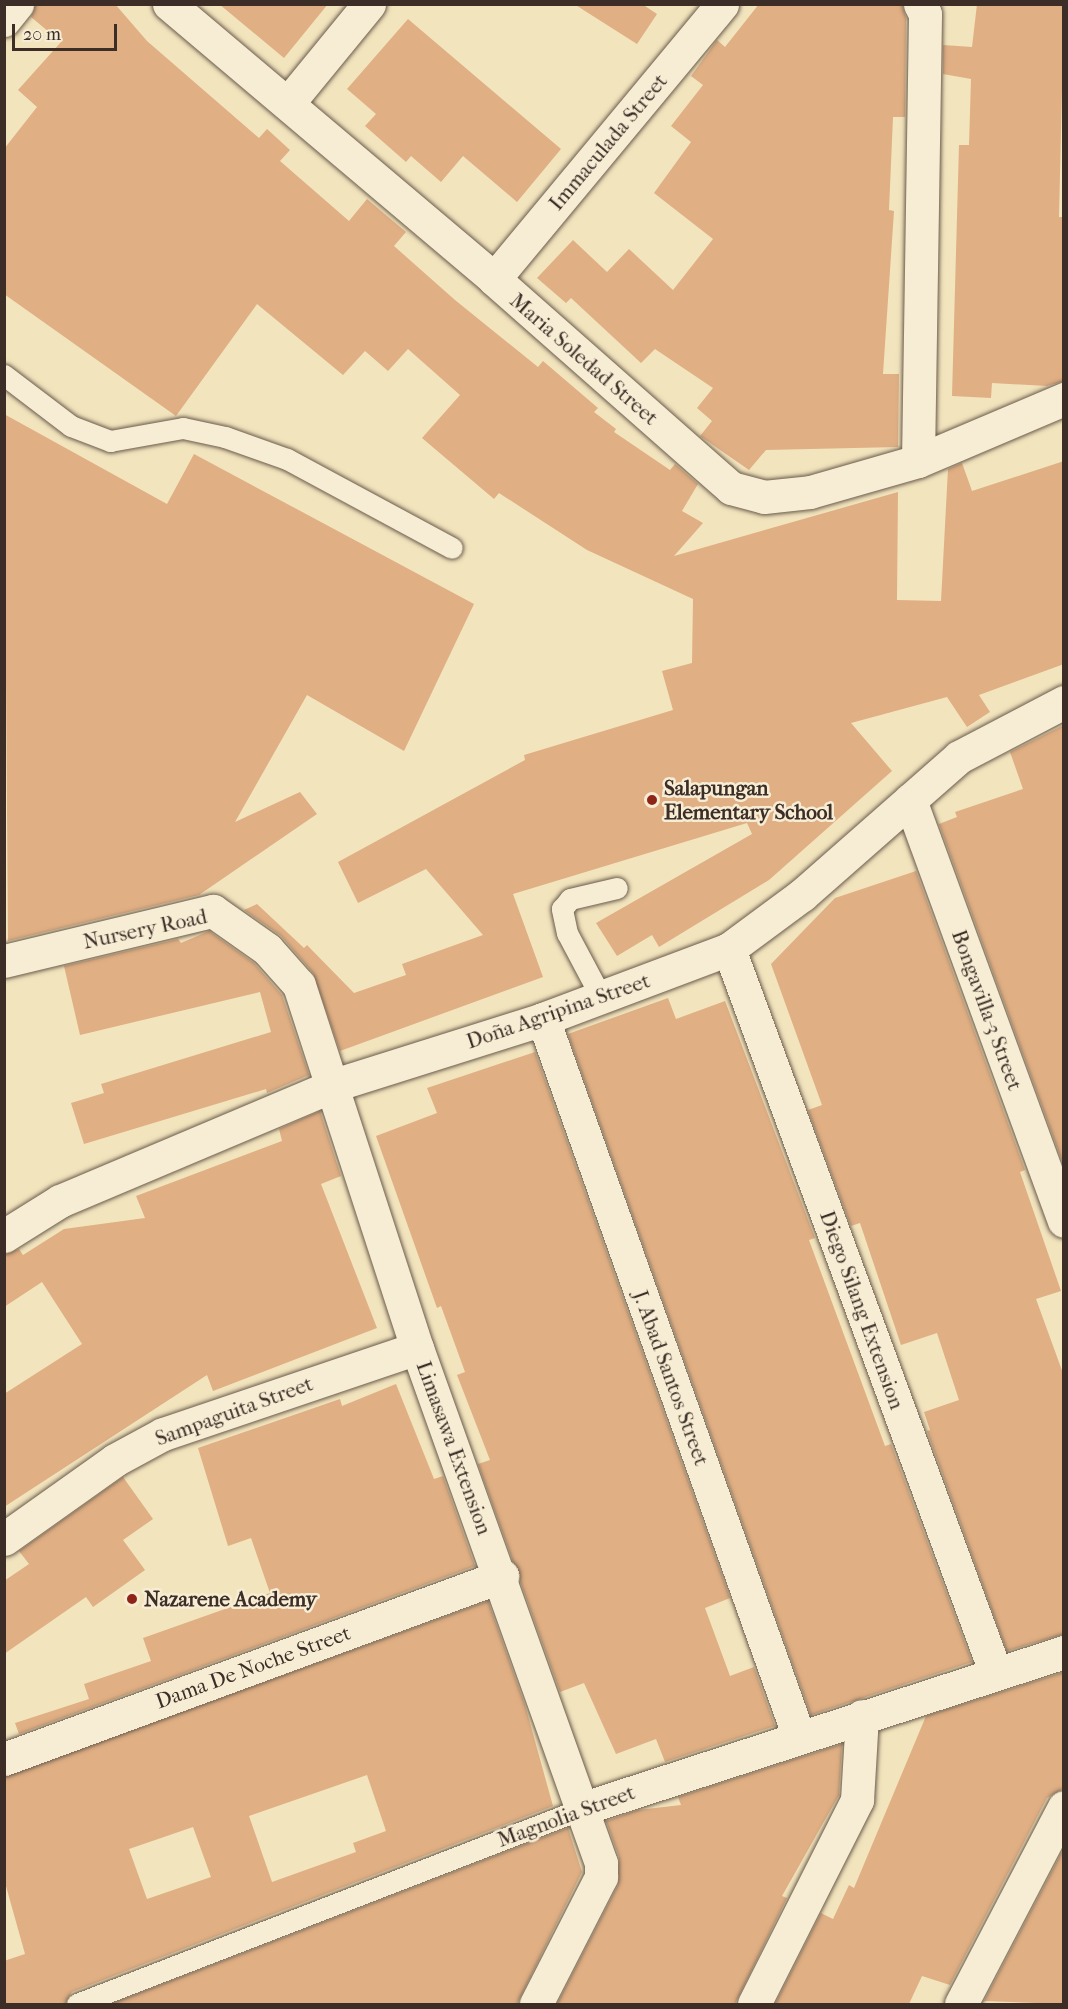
<!DOCTYPE html>
<html>
<head>
<meta charset="utf-8">
<style>
	body { margin:0 }
	#map { position:relative; width:1068px; height:2009px; overflow:hidden; background:#f2e4bd; font-family:"IM FELL French Canon",serif }
	div>[style] { position:absolute }
	[style*='--x'] { left:calc(var(--x)*1px); top:calc(var(--y)*1px); width:calc(var(--w)*1px); rotate:calc(var(--a)*1deg) }
	.building>* { inset:0; background:#e0af84 }
	.roads { filter:drop-shadow(0 0 2px #6a5b4c) drop-shadow(0 0 2px #6a5b4c) }
	.lane>* { height:21px; margin:-10.5px; padding:0 10.5px; transform-origin:10.5px; border-radius:10.5px; background:#f7edd4 }
	.street>* { height:33px; margin:-16.5px; padding:0 16.5px; transform-origin:16.5px; border-radius:16.5px; background:#f7edd4 }
	.secondary>* { height:33px; margin:-16.5px; padding:0 16.5px; transform-origin:16.5px; border-radius:16.5px; background:#f7edd4 }
	.dots>* { width:16px; height:16px; translate:-50% -50%; box-sizing:border-box; border:3px solid #f7edd4; border-radius:50% }
	span { translate:-50% -50%; white-space:nowrap; text-align:center; line-height:1.15; -webkit-text-stroke:5px #f7edd4; paint-order:stroke }
	.street-label { font-size:21px; color:#3c2d27 }
	.poi-label { font-size:21px; color:#3c2d27; font-weight:700 }
	.left { translate:0 -50%; text-align:left }
	.frame { position:absolute; inset:0; border:6px solid #3c2d27; pointer-events:none }
	.scale { position:absolute; left:12px; top:24px; width:105px; height:27px; box-sizing:border-box; border:3px solid #3c2d27; border-top:0; padding-left:8px; font-size:18px; line-height:21px; white-space:nowrap; color:#3c2d27; -webkit-text-stroke:4px #f7edd4; paint-order:stroke }
</style>
</head>
<body>
<div id="map">
	<div class="building">
		<div style="clip-path:polygon(35px 4px,115px 4px,147px 41px,259px 138px,267px 129px,290px 150px,280px 161px,349px 221px,367px 199px,406px 232px,394px 246px,455px 300px,538px 367px,543px 361px,598px 408px,594px 412px,616px 429px,614px 432px,670px 470px,675px 464px,698px 484px,682px 511px,703px 523px,674px 556px,898px 492px,897px 600px,941px 601px,948px 469px,962px 463px,972px 491px,1064px 461px,1064px 664px,979px 695px,990px 712px,967px 727px,947px 697px,851px 723px,892px 771px,769px 880px,659px 947px,652px 935px,617px 956px,596px 923px,752px 834px,747px 823px,513px 894px,543px 977px,340px 1051px,313px 973px,281px 936px,244px 910px,257px 904px,304px 948px,307px 945px,354px 993px,406px 975px,402px 964px,483px 935px,426px 869px,358px 903px,338px 862px,525px 760px,524px 755px,673px 710px,662px 671px,692px 663px,693px 599px,587px 550px,499px 493px,494px 499px,422px 438px,460px 395px,408px 349px,388px 371px,365px 351px,343px 375px,257px 304px,176px 416px,4px 294px,4px 149px,37px 107px,18px 90px,61px 42px,31px 17px)"></div>
		<div style="clip-path:polygon(219px 4px,328px 4px,284px 58px)"></div>
		<div style="clip-path:polygon(574px 4px,642px 4px,657px 14px,637px 44px)"></div>
		<div style="clip-path:polygon(759px 4px,902px 4px,906px 18px,905px 117px,893px 117px,889px 210px,894px 211px,883px 374px,899px 374px,898px 447px,766px 450px,749px 470px,700px 436px,712px 421px,697px 408px,713px 388px,655px 349px,641px 363px,571px 298px,566px 303px,537px 278px,573px 240px,607px 272px,629px 249px,673px 290px,713px 239px,654px 193px,691px 142px,671px 126px,703px 85px,691px 76px,717px 40px,725px 47px)"></div>
		<div style="clip-path:polygon(977px 4px,1064px 4px,1059px 217px,1064px 217px,1064px 381px,1047px 386px,992px 383px,991px 398px,952px 396px,959px 145px,969px 145px,971px 79px,943px 74px,943px 45px,972px 47px)"></div>
		<div style="clip-path:polygon(408px 19px,561px 149px,517px 202px,463px 156px,441px 182px,411px 156px,406px 162px,365px 126px,376px 114px,347px 89px)"></div>
		<div style="clip-path:polygon(4px 414px,167px 504px,194px 454px,474px 604px,404px 751px,307px 695px,235px 822px,300px 792px,317px 814px,199px 895px,8px 941px)"></div>
		<div style="clip-path:polygon(1064px 725px,1064px 1160px,1062px 1161px,939px 824px,957px 817px,955px 812px,1023px 789px,1010px 752px)"></div>
		<div style="clip-path:polygon(916px 871px,1025px 1170px,1020px 1172px,1061px 1291px,1036px 1299px,1064px 1376px,1064px 1634px,1007px 1651px,927px 1431px,930px 1430px,924px 1412px,959px 1400px,937px 1333px,901px 1345px,860px 1223px,851px 1226px,808px 1110px,822px 1105px,771px 964px,835px 898px)"></div>
		<div style="clip-path:polygon(209px 931px,254px 963px,282px 995px,309px 1075px,267px 1093px,266px 1089px,84px 1144px,71px 1103px,104px 1093px,101px 1084px,271px 1032px,260px 992px,80px 1035px,64px 966px,178px 939px,181px 943px)"></div>
		<div style="clip-path:polygon(668px 998px,676px 1019px,725px 1001px,815px 1238px,809px 1240px,885px 1446px,891px 1444px,972px 1662px,811px 1715px,568px 1034px)"></div>
		<div style="clip-path:polygon(535px 1052px,730px 1598px,705px 1608px,730px 1676px,754px 1667px,775px 1726px,665px 1762px,656px 1739px,616px 1754px,584px 1683px,560px 1692px,478px 1464px,490px 1460px,457px 1375px,465px 1372px,441px 1306px,437px 1308px,376px 1136px,437px 1113px,427px 1088px)"></div>
		<div style="clip-path:polygon(320px 1111px,341px 1176px,321px 1184px,377px 1328px,213px 1391px,207px 1375px,4px 1507px,4px 1394px,82px 1344px,42px 1282px,4px 1307px,4px 1255px,19px 1249px,23px 1255px,64px 1229px,145px 1218px,136px 1196px,282px 1141px,279px 1129px)"></div>
		<div style="clip-path:polygon(396px 1384px,434px 1479px,443px 1476px,475px 1566px,19px 1734px,15px 1723px,89px 1699px,84px 1684px,151px 1661px,143px 1638px,270px 1593px,251px 1538px,228px 1546px,198px 1448px,340px 1399px,342px 1406px)"></div>
		<div style="clip-path:polygon(123px 1477px,153px 1519px,123px 1540px,145px 1570px,93px 1607px,86px 1597px,4px 1654px,4px 1581px,29px 1564px,19px 1551px)"></div>
		<div style="clip-path:polygon(evenodd,488px 1601px,525px 1705px,553px 1806px,72px 1992px,65px 2004px,4px 2004px,4px 1961px,25px 1954px,4px 1879px,4px 1777px,488px 1601px,367px 1775px,386px 1831px,353px 1843px,356px 1852px,272px 1882px,249px 1816px,367px 1775px,488px 1601px,193px 1827px,211px 1877px,147px 1899px,129px 1849px,193px 1827px)"></div>
		<div style="clip-path:polygon(1064px 1672px,1064px 1788px,1047px 1798px,950px 1985px,922px 1976px,909px 2004px,775px 2004px,821px 1913px,833px 1919px,849px 1885px,854px 1888px,926px 1716px)"></div>
		<div style="clip-path:polygon(842px 1744px,839px 1795px,782px 1896px,787px 1898px,735px 2004px,557px 2004px,618px 1885px,619px 1857px,606px 1821px,638px 1810px,681px 1805px,678px 1797px)"></div>
		<div style="clip-path:polygon(568px 1828px,582px 1872px,517px 2004px,111px 2004px)"></div>
		<div style="clip-path:polygon(1064px 1848px,1064px 2004px,984px 2001px)"></div>
	</div>
	<div class="roads">
		<div class="lane">
			<div style="--x:4;--y:375;--w:84;--a:37.3"></div>
			<div style="--x:71;--y:426;--w:42;--a:21"></div>
			<div style="--x:110;--y:441;--w:74;--a:-10.1"></div>
			<div style="--x:183;--y:428;--w:43;--a:12.1"></div>
			<div style="--x:225;--y:437;--w:66;--a:19.5"></div>
			<div style="--x:287;--y:459;--w:187;--a:28.3"></div>
			<div style="--x:601;--y:997;--w:72;--a:-118"></div>
			<div style="--x:567;--y:933;--w:25;--a:-102"></div>
			<div style="--x:562;--y:909;--w:13;--a:-51"></div>
			<div style="--x:570;--y:899;--w:48;--a:-13.2"></div>
			<div style="--x:77;--y:2004;--w:544;--a:-21.14"></div>
		</div>
		<div class="street">
			<div style="--x:169;--y:4;--w:426;--a:40.2"></div>
			<div style="--x:494;--y:279;--w:316;--a:41.4"></div>
			<div style="--x:731;--y:488;--w:34;--a:15"></div>
			<div style="--x:764;--y:497;--w:46;--a:-6.2"></div>
			<div style="--x:810;--y:492;--w:112;--a:-16"></div>
			<div style="--x:918;--y:461;--w:159;--a:-23"></div>
			<div style="--x:288;--y:103;--w:128;--a:-50.7"></div>
			<div style="--x:494;--y:279;--w:357;--a:-50.3"></div>
			<div style="--x:918;--y:461;--w:447;--a:-89.1"></div>
			<div style="--x:925;--y:14;--w:11;--a:-117"></div>
			<div style="--x:910;--y:800;--w:448;--a:69.9"></div>
			<div style="--x:729;--y:949;--w:769;--a:69.78"></div>
			<div style="--x:4;--y:961;--w:215;--a:-13.5"></div>
			<div style="--x:213;--y:911;--w:66;--a:35.1"></div>
			<div style="--x:267;--y:949;--w:48;--a:48.4"></div>
			<div style="--x:299;--y:985;--w:382;--a:72"></div>
			<div style="--x:417;--y:1348;--w:547;--a:70.34"></div>
			<div style="--x:601;--y:1863;--w:14;--a:90"></div>
			<div style="--x:601;--y:1877;--w:143;--a:117.1"></div>
			<div style="--x:543;--y:1019;--w:762;--a:70.38"></div>
			<div style="--x:4;--y:1236;--w:66;--a:-32"></div>
			<div style="--x:60;--y:1201;--w:298;--a:-22.9"></div>
			<div style="--x:334;--y:1085;--w:219;--a:-17.5"></div>
			<div style="--x:543;--y:1019;--w:199;--a:-20.6"></div>
			<div style="--x:729;--y:949;--w:91;--a:-36.5"></div>
			<div style="--x:802;--y:895;--w:209;--a:-41.3"></div>
			<div style="--x:959;--y:757;--w:119;--a:-27.6"></div>
			<div style="--x:4;--y:1539;--w:136;--a:-35.4"></div>
			<div style="--x:115;--y:1460;--w:55;--a:-28.4"></div>
			<div style="--x:163;--y:1434;--w:268;--a:-18.7"></div>
			<div style="--x:4;--y:1759;--w:531;--a:-20.18"></div>
			<div style="--x:584;--y:1808;--w:505;--a:-18"></div>
			<div style="--x:754;--y:2004;--w:229;--a:-63.2"></div>
			<div style="--x:857;--y:1800;--w:84;--a:-86.6"></div>
			<div style="--x:961;--y:2004;--w:222;--a:-62.4"></div>
		</div>
		<div class="secondary">
			<div style="--x:4;--y:20;--w:21;--a:-51"></div>
		</div>
	</div>
	<div class="dots">
		<div style="left:652px;top:800px;background:#8f2418"></div>
		<div style="left:132px;top:1599px;background:#8f2418"></div>
	</div>
	<div class="street-label">
		<span style="left:608px;top:142px;rotate:-50deg">Immaculada Street</span>
		<span style="left:584px;top:359px;rotate:41deg">Maria Soledad Street</span>
		<span style="left:145px;top:929px;rotate:-12deg">Nursery Road</span>
		<span style="left:987px;top:1010px;rotate:70deg">Bongavilla-3 Street</span>
		<span style="left:558px;top:1011px;rotate:-19deg">Doña Agripina Street</span>
		<span style="left:862px;top:1310px;rotate:70deg">Diego Silang Extension</span>
		<span style="left:671px;top:1378px;rotate:70deg">J. Abad Santos Street</span>
		<span style="left:234px;top:1411px;rotate:-20deg">Sampaguita Street</span>
		<span style="left:454px;top:1448px;rotate:70deg">Limasawa Extension</span>
		<span style="left:253px;top:1667px;rotate:-20deg">Dama De Noche Street</span>
		<span style="left:566px;top:1816px;rotate:-20deg">Magnolia Street</span>
	</div>
	<div class="poi-label">
		<span class="left" style="left:664px;top:800px">Salapungan<br>Elementary School</span>
		<span class="left" style="left:144px;top:1599px">Nazarene Academy</span>
	</div>
	<div class="frame"></div>
	<div class="scale">20 m</div>
</div>
</body>
</html>
